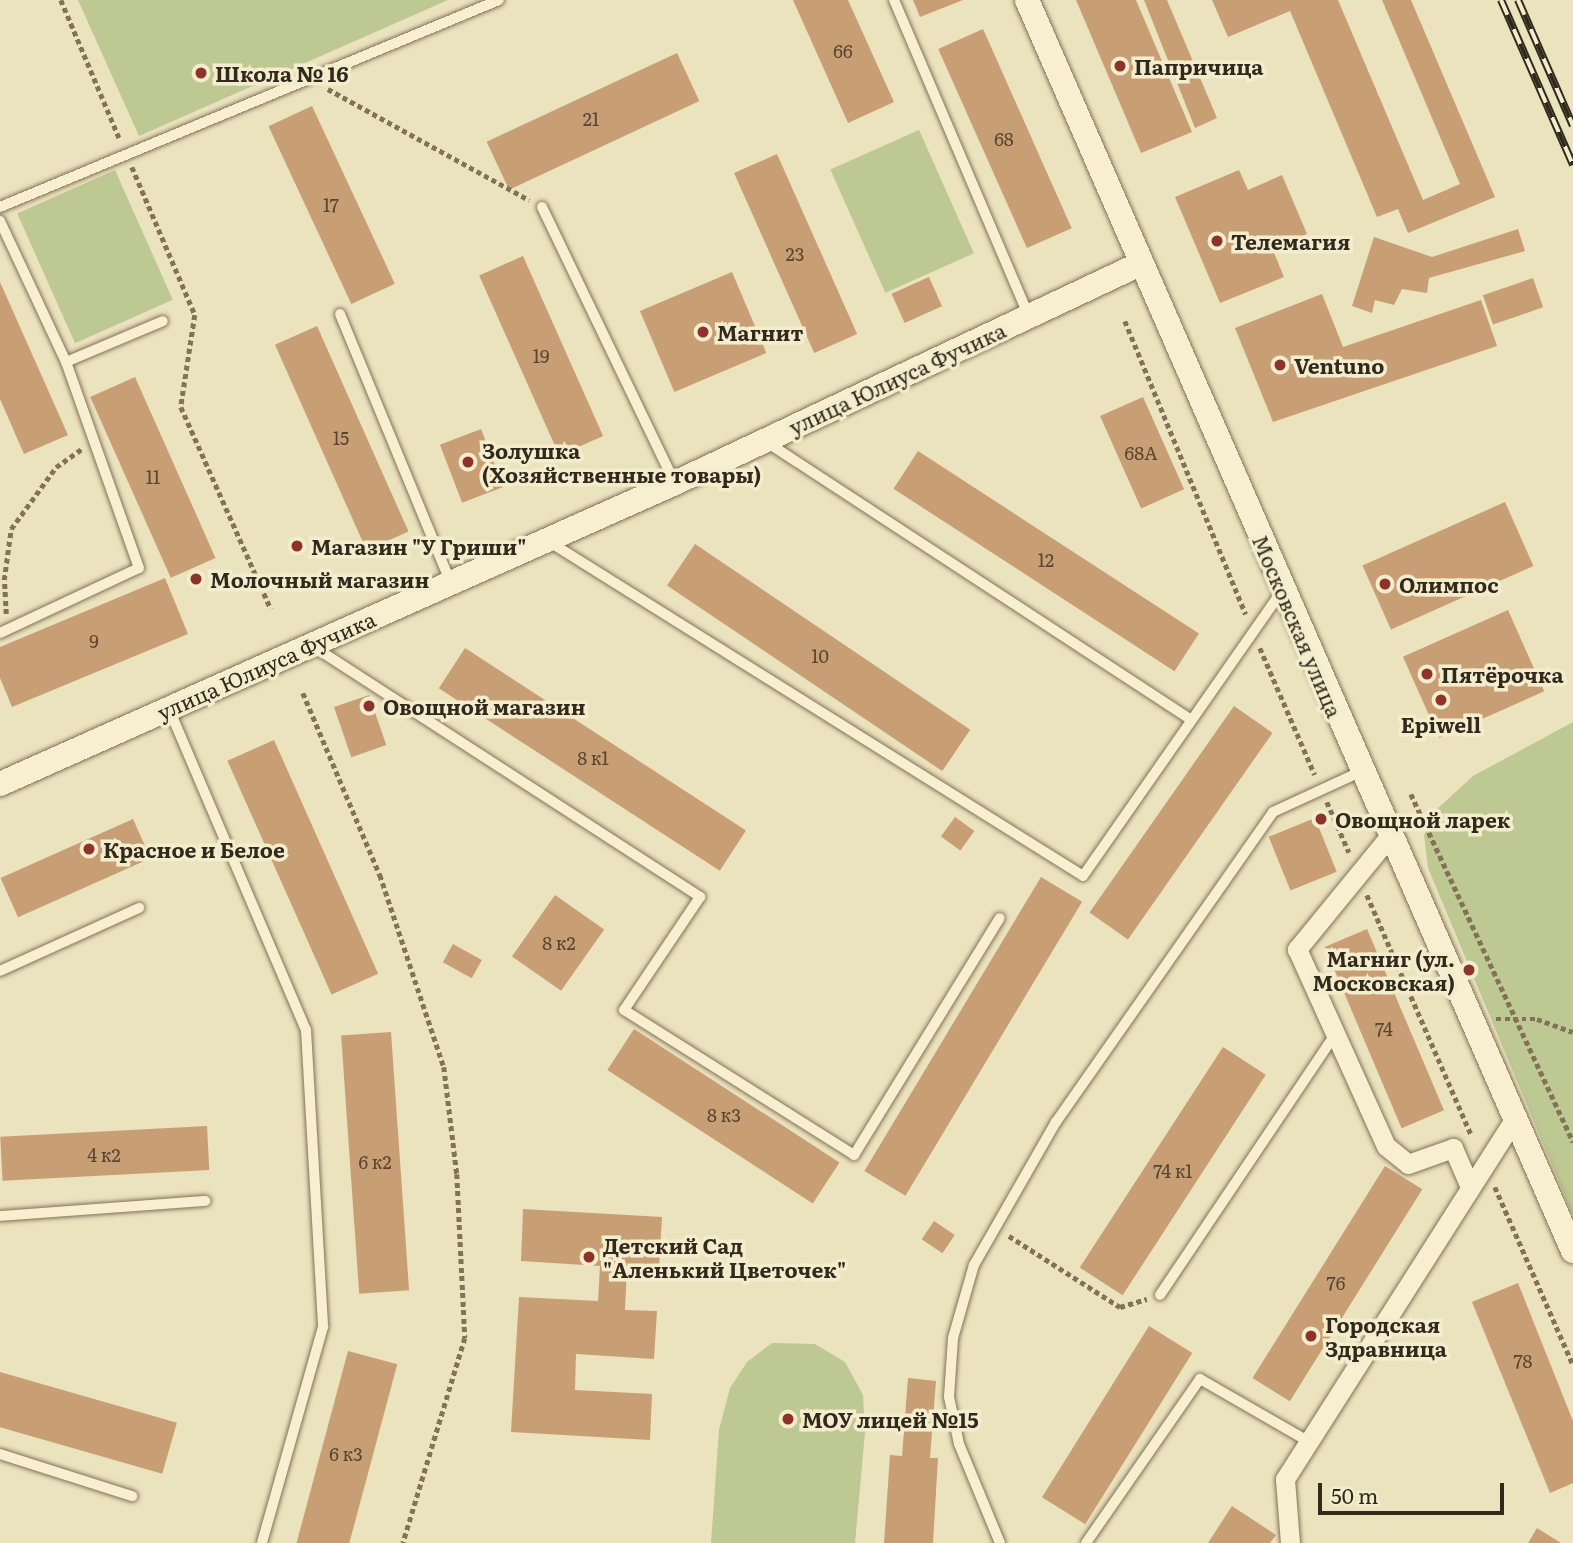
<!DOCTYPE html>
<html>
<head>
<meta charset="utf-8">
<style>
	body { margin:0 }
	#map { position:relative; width:1573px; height:1543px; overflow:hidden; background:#ebe2be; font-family:Literata,serif }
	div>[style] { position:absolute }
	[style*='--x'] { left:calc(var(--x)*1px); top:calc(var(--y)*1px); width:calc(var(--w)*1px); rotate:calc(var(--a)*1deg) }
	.green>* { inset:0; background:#bdc892; transform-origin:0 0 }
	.building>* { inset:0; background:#c89f75; transform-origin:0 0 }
	.path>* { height:4.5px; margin-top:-2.25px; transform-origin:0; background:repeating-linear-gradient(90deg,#837257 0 5px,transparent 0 8.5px) }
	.roads { filter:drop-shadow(0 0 2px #837257) drop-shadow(0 0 2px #837257) }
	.service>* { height:10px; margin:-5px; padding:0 5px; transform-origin:5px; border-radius:5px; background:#f7efd0 }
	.minor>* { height:19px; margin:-9.5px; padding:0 9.5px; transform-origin:9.5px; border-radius:9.5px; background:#f7efd0 }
	.tertiary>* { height:24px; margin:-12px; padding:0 12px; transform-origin:12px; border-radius:12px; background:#f7efd0 }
	.rail>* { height:8px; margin-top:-4px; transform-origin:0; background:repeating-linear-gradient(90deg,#f3eccd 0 16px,#32291c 0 32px); box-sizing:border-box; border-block:2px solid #32291c }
	.dots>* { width:19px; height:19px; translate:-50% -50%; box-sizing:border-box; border:4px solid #f3eccd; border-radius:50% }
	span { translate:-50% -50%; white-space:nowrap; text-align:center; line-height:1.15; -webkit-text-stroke:7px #f3eccd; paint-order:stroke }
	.number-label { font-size:18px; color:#584632 }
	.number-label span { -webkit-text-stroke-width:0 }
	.poi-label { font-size:21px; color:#32291c; font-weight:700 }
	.left { translate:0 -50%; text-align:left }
	.right { translate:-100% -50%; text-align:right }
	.street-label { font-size:21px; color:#32291c }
	.scale { position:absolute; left:1318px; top:1483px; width:186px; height:32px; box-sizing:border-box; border:4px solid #32291c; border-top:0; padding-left:9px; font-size:21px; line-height:24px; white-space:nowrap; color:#32291c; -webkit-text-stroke:5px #f3eccd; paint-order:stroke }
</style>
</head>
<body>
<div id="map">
	<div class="green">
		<div style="clip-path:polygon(78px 0,448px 0,139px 136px)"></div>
		<div style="left:919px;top:130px;width:135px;height:97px;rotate:66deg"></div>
		<div style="left:115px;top:170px;width:142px;height:107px;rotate:66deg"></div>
		<div style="clip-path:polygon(1573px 722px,1573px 1215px,1428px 868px,1424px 835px,1436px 810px,1473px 776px)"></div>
		<div style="clip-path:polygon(772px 1343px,815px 1344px,845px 1362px,863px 1395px,865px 1432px,855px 1543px,711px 1543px,719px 1430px,730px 1388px,747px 1362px)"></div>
	</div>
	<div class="building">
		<div style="clip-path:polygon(793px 0,848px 0,894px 102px,848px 123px)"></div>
		<div style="clip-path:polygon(913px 0,963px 0,920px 17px)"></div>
		<div style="clip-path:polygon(1076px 0,1136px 0,1192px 132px,1141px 153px)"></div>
		<div style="clip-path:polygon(1144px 0,1167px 0,1217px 118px,1195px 128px)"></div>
		<div style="clip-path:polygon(1212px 0,1338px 0,1423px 200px,1460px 184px,1382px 0,1411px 0,1495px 197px,1408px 233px,1398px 209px,1377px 217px,1290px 11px,1228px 37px)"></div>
		<div style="left:983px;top:29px;width:218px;height:49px;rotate:66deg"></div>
		<div style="left:677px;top:53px;width:53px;height:210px;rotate:65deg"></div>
		<div style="left:312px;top:106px;width:196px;height:48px;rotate:65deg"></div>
		<div style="left:777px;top:154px;width:197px;height:47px;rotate:66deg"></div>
		<div style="clip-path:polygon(1239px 170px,1248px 190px,1282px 175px,1307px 234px,1272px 248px,1284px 277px,1220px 303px,1175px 197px)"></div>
		<div style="clip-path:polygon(1518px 229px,1525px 251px,1429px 278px,1427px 293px,1402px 289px,1394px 305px,1375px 300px,1372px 313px,1352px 306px,1374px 237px,1432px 257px)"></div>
		<div style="left:523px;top:256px;width:197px;height:48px;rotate:66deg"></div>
		<div style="left:732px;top:272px;width:88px;height:100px;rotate:67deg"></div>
		<div style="left:929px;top:277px;width:32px;height:41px;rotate:66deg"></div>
		<div style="left:1533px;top:278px;width:31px;height:53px;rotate:71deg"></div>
		<div style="clip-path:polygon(0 282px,68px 435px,24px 454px,0 399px)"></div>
		<div style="clip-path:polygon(1322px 294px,1343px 347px,1481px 300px,1497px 346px,1273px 422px,1235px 328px)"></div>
		<div style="left:317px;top:326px;width:225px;height:46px;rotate:66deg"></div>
		<div style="left:135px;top:377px;width:198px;height:49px;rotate:66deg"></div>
		<div style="left:1143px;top:397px;width:101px;height:47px;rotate:66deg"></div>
		<div style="left:481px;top:429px;width:62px;height:44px;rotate:69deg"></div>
		<div style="left:918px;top:451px;width:335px;height:45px;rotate:33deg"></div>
		<div style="left:1505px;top:502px;width:70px;height:156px;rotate:66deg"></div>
		<div style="left:695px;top:544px;width:332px;height:50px;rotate:34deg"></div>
		<div style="clip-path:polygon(165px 578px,188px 634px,12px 707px,0 678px,0 647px)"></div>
		<div style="left:1508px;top:610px;width:89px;height:115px;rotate:66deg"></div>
		<div style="left:465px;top:648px;width:335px;height:48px;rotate:33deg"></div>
		<div style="left:369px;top:695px;width:53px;height:37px;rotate:71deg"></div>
		<div style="left:1234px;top:706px;width:47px;height:252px;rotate:35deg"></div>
		<div style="left:274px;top:740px;width:256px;height:51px;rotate:66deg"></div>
		<div style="left:955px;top:817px;width:24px;height:24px;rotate:36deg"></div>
		<div style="left:1315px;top:818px;width:58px;height:50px;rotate:68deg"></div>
		<div style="left:133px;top:819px;width:43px;height:145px;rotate:66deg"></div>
		<div style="left:1041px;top:877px;width:48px;height:343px;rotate:31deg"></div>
		<div style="left:555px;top:895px;width:60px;height:75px;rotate:35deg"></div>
		<div style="left:1367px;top:929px;width:197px;height:46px;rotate:67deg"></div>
		<div style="left:453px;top:944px;width:33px;height:21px;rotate:29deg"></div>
		<div style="left:634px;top:1029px;width:245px;height:49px;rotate:33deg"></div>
		<div style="left:391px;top:1032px;width:259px;height:50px;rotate:86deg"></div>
		<div style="left:1223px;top:1047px;width:51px;height:263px;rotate:33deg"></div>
		<div style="left:207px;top:1126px;width:44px;height:207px;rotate:87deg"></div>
		<div style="left:1385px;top:1166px;width:44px;height:250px;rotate:32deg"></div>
		<div style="clip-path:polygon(523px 1209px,662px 1217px,659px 1269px,627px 1267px,625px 1310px,657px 1311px,654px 1359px,576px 1354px,575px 1390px,652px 1394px,650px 1440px,511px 1432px,519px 1297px,598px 1301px,600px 1266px,521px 1261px)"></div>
		<div style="left:934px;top:1221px;width:25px;height:22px;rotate:34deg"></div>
		<div style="clip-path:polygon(1518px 1283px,1573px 1421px,1573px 1483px,1550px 1493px,1472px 1302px)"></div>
		<div style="left:1149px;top:1326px;width:51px;height:202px;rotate:32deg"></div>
		<div style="left:348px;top:1351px;width:51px;height:199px;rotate:15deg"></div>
		<div style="left:0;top:1372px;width:184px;height:53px;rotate:16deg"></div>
		<div style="clip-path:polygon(908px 1378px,936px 1381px,930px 1458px,938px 1458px,933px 1543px,884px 1543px,890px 1455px,902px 1456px)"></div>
		<div style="clip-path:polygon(1232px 1506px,1276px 1535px,1270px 1543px,1208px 1543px)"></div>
		<div style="clip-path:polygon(1537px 1528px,1561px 1543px,1528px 1543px)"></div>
	</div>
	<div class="path">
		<div style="--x:61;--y:0;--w:152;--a:67.1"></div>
		<div style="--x:328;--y:89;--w:230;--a:28.9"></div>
		<div style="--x:132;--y:167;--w:161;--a:66.9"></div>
		<div style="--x:195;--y:315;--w:93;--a:98.7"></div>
		<div style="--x:181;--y:407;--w:221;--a:66"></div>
		<div style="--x:1125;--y:321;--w:317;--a:67.6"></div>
		<div style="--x:6;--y:614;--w:34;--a:-93"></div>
		<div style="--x:4;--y:580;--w:51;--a:-82.2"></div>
		<div style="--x:11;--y:529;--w:77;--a:-54"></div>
		<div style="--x:56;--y:467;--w:32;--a:-35"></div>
		<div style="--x:1260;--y:648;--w:138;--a:66.6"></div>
		<div style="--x:303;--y:693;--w:198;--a:67.1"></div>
		<div style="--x:380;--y:875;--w:202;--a:71.6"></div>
		<div style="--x:444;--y:1067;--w:108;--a:83.1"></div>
		<div style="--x:457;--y:1174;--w:164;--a:87.2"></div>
		<div style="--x:465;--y:1338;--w:214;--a:106.8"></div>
		<div style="--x:1411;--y:794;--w:384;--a:65"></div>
		<div style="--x:1327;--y:802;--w:55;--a:66.3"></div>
		<div style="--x:1367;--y:895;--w:261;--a:66.5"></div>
		<div style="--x:1496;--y:1019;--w:41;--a:0"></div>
		<div style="--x:1537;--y:1019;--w:38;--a:20"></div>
		<div style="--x:1495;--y:1187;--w:194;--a:66.3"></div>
		<div style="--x:1009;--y:1236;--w:132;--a:32.6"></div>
		<div style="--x:1120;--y:1307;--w:28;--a:-17"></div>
	</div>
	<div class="roads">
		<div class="service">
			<div style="--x:894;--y:0;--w:344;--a:66.9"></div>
			<div style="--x:0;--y:207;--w:540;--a:-22.53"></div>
			<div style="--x:542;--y:207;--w:306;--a:64.3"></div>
			<div style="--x:0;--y:221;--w:156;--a:64.9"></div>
			<div style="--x:66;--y:362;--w:105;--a:-22.9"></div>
			<div style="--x:340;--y:314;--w:289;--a:67.6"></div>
			<div style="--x:765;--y:441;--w:508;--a:33.19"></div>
			<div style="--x:548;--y:541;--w:631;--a:32.05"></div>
			<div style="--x:1083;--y:876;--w:348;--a:-55.1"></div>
			<div style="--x:0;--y:633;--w:153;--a:-25.1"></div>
			<div style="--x:139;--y:568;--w:219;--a:-109.5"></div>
			<div style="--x:314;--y:647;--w:460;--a:32.9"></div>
			<div style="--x:700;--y:897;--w:136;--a:123.9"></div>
			<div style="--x:624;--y:1010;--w:272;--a:32.2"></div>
			<div style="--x:854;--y:1155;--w:278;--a:-58.4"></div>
			<div style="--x:169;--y:709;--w:349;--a:66.9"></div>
			<div style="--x:306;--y:1030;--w:297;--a:86.7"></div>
			<div style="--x:323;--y:1327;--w:224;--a:105.8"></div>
			<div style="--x:0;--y:971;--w:153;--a:-24.4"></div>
			<div style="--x:0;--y:1216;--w:206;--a:-4.2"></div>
			<div style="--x:1160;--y:1295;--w:313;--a:-56.1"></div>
			<div style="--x:0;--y:1454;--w:139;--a:17.7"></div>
			<div style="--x:1000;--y:1543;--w:107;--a:-112.5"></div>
			<div style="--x:959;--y:1444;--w:48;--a:-102"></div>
			<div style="--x:949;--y:1397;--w:59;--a:-86.1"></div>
			<div style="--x:953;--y:1338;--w:76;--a:-74"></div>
			<div style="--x:974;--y:1265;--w:165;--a:-60.2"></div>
			<div style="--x:1056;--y:1122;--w:378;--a:-55"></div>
			<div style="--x:1273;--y:812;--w:96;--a:-24.7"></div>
			<div style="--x:1086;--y:1543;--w:200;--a:-55.2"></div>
			<div style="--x:1200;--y:1379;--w:122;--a:29.9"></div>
		</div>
		<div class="minor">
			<div style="--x:1388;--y:838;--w:144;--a:129.3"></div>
			<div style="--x:1297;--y:949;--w:216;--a:65.7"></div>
			<div style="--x:1386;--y:1146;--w:28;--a:39"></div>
			<div style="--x:1408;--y:1164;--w:48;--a:-19.6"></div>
			<div style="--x:1453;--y:1148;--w:43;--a:66.4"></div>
			<div style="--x:1290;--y:1543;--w:64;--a:-94.5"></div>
			<div style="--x:1285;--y:1479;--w:427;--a:-57.5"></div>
		</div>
		<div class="tertiary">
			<div style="--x:1027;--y:0;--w:1365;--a:66.42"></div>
			<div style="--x:0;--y:784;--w:739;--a:-24.03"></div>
			<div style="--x:675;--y:483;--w:516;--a:-25.22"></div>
		</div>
	</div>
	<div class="rail">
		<div style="--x:1501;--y:0;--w:180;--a:66.4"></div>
		<div style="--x:1518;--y:0;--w:137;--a:66.4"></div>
	</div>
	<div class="dots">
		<div style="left:1120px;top:66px;background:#8f332a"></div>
		<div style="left:201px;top:73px;background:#8f332a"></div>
		<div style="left:1217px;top:241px;background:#8f332a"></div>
		<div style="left:703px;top:332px;background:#8f332a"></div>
		<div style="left:1280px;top:365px;background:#8f332a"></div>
		<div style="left:468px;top:462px;background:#8f332a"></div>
		<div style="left:297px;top:546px;background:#8f332a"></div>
		<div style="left:196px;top:579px;background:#8f332a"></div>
		<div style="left:1385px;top:584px;background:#8f332a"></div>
		<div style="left:1427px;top:674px;background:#8f332a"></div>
		<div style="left:1441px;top:700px;background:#8f332a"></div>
		<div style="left:369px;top:706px;background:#8f332a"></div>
		<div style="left:1321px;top:819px;background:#8f332a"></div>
		<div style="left:89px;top:849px;background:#8f332a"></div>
		<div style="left:1469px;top:970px;background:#8f332a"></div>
		<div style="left:589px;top:1257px;background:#8f332a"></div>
		<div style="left:1311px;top:1336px;background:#8f332a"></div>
		<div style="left:788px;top:1419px;background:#8f332a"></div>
	</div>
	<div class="number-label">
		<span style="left:843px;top:51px">66</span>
		<span style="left:591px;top:119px">21</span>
		<span style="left:1004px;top:139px">68</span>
		<span style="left:331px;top:205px">17</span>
		<span style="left:795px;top:254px">23</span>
		<span style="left:541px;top:356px">19</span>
		<span style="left:341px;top:438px">15</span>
		<span style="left:1141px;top:453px">68А</span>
		<span style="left:153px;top:477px">11</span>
		<span style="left:1046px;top:560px">12</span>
		<span style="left:94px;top:641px">9</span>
		<span style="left:820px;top:656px">10</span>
		<span style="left:593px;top:758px">8 к1</span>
		<span style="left:559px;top:943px">8 к2</span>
		<span style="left:1384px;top:1029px">74</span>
		<span style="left:724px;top:1115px">8 к3</span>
		<span style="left:104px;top:1155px">4 к2</span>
		<span style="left:375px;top:1162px">6 к2</span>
		<span style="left:1173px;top:1171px">74 к1</span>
		<span style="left:1336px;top:1283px">76</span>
		<span style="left:1523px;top:1361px">78</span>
		<span style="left:346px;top:1454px">6 к3</span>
	</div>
	<div class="poi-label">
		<span class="left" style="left:1134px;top:66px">Папричица</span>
		<span class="left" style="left:215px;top:73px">Школа № 16</span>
		<span class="left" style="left:1231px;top:241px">Телемагия</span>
		<span class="left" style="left:717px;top:332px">Магнит</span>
		<span class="left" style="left:1294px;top:365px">Ventuno</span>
		<span class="left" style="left:482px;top:462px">Золушка<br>(Хозяйственные товары)</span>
		<span class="left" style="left:311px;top:546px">Магазин "У Гриши"</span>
		<span class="left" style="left:210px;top:579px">Молочный магазин</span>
		<span class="left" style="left:1399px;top:584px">Олимпос</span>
		<span class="left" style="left:1441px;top:674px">Пятёрочка</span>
		<span class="left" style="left:383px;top:706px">Овощной магазин</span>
		<span style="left:1441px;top:724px">Epiwell</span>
		<span class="left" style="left:1335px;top:819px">Овощной ларек</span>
		<span class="left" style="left:103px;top:849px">Красное и Белое</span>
		<span class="right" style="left:1455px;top:970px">Магниг (ул.<br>Московская)</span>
		<span class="left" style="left:603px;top:1257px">Детский Сад<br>"Аленький Цветочек"</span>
		<span class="left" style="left:1325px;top:1336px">Городская<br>Здравница</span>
		<span class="left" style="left:802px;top:1419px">МОУ лицей №15</span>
	</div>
	<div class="street-label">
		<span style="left:897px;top:378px;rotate:-25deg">улица Юлиуса Фучика</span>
		<span style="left:1298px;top:626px;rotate:67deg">Московская улица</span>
		<span style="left:266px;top:665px;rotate:-24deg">улица Юлиуса Фучика</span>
	</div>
	<div class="scale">50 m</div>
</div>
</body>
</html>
